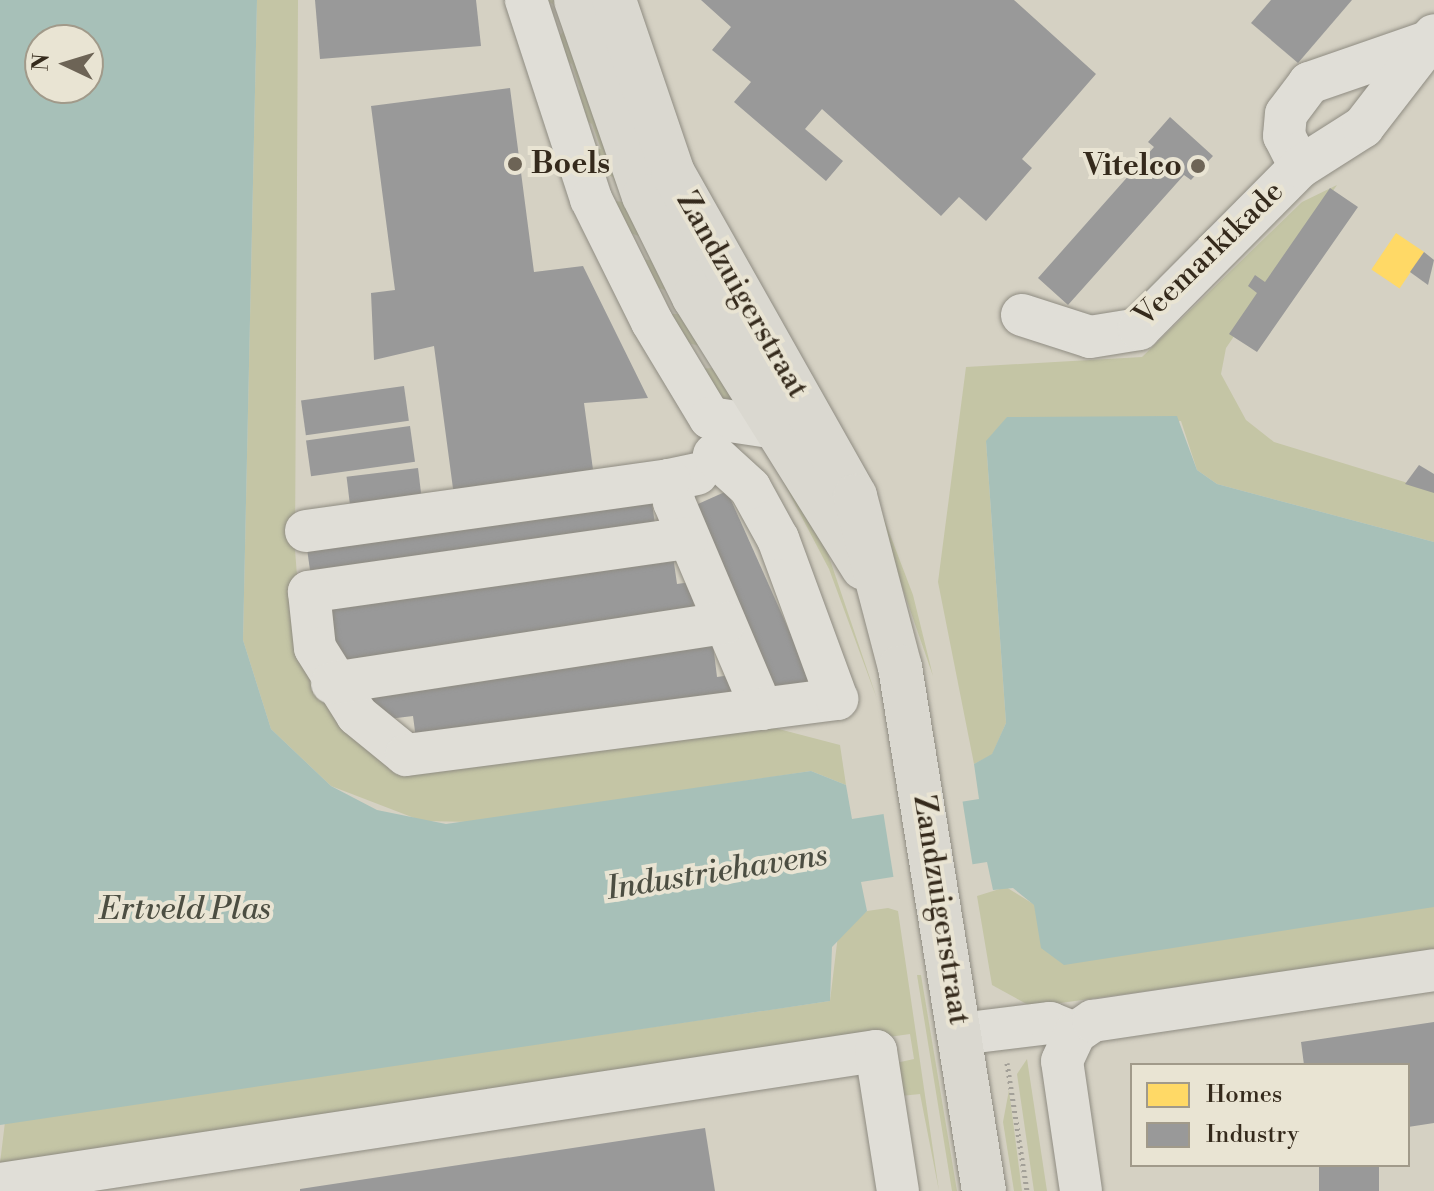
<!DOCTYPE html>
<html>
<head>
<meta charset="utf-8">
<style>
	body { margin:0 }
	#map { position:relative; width:1434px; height:1191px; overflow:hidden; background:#d5d1c3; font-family:"Libre Bodoni",serif }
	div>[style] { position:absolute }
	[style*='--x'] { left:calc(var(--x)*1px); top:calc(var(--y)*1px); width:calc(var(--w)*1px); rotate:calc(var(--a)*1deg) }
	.green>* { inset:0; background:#c4c5a5 }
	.water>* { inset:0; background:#a7c0b8 }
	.pier>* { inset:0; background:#d5d1c3; transform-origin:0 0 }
	.homes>* { inset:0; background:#ffd966; transform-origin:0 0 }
	.industry>* { inset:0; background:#999; transform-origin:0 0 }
	.path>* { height:5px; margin-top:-2.5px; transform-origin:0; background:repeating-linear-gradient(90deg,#a3a098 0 2px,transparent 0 6px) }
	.roads { filter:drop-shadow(0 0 2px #8f8c82) drop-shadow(0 0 2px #8f8c82) }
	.minor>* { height:42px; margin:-21px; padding:0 21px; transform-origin:21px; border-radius:21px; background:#e0ded7 }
	.major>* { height:44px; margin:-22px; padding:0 22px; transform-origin:22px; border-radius:22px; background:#dad8d0 }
	.dots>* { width:22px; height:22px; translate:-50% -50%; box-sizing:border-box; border:4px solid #e9e4d3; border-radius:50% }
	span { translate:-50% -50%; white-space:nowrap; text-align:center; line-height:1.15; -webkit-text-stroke:8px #e9e4d3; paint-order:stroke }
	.poi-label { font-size:30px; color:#352a1c; font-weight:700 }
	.left { translate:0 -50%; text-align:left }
	.right { translate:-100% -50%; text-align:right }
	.street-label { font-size:30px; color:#352a1c }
	.water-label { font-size:32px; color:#4c4e42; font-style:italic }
	.legend { position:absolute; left:1130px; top:1063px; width:280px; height:104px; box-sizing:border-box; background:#e9e4d3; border:2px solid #a19a8a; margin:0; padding:10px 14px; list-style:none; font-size:24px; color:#352a1c }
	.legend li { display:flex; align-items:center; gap:16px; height:40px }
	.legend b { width:40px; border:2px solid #a19a8a }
	.north { position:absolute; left:24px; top:24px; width:80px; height:80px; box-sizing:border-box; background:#e9e4d3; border:2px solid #a19a8a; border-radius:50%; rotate:274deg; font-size:22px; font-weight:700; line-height:32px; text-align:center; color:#352a1c }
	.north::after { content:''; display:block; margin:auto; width:28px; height:36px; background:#6d6456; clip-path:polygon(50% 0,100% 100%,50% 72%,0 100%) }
</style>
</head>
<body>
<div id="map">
	<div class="green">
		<div style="clip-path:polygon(257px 0,298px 0,295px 550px,303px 652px,371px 749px,771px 727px,840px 745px,846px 785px,811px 771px,473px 822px,422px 821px,331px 786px,271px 729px,243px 640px)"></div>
		<div style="clip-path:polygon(546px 0,560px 0,739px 401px,710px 400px,694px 369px,714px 368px,700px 346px,672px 339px,662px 314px,681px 314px,668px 291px,640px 282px,632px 259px,651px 260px,639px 236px,612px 227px,604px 200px,624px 202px,613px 177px,586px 167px,583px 146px,601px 149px,592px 124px,566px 111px,580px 89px,572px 64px,546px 50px,563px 32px,556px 6px)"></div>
		<div style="clip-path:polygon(653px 68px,715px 218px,875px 495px,913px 595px,933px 676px,872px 500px,715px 227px)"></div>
		<div style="clip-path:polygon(1337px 185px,1226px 348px,1221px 374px,1246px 420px,1274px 442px,1434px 491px,1434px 542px,1217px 484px,1197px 470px,1181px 421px,986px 441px,1006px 723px,992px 755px,974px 764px,938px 582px,966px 367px,1142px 357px,1302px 202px)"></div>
		<div style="clip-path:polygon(765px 447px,824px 542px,877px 699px,829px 569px)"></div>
		<div style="clip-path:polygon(1006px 887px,1035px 905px,1042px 948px,1434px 899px,1434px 951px,1032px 1007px,992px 985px,977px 896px)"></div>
		<div style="clip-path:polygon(888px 908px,898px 911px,939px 1191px,920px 1094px,901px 1096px,896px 1063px,914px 1059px,910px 1034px,0 1163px,5px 1122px,830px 1001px,838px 935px,867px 911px)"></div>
		<div style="clip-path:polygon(917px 975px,921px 975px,957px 1191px,952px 1191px)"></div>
		<div style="clip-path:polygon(1027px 1059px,1047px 1191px,1034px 1191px,1017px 1074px)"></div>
		<div style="clip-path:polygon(1009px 1090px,1022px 1191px,1014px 1191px,1003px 1122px)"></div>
	</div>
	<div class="water">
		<div style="clip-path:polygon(evenodd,0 0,257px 0,243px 640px,271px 729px,331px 786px,377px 810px,446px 824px,811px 771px,846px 785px,852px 819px,979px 799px,974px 764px,992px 754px,1006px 723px,986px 441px,1007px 417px,1177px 416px,1197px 470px,1217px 484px,1434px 542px,1434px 907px,1064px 965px,1041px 948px,1034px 905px,1013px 888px,993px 890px,987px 862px,861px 882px,867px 911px,832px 947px,830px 1001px,0 1125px,0 0,40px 40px,88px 40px,88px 88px,40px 88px,40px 40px)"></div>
	</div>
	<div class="pier">
		<div style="left:962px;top:798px;width:72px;height:80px;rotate:81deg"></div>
	</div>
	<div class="homes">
		<div style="left:1396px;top:233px;width:34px;height:44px;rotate:34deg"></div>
	</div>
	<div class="industry">
		<div style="clip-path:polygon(315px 0,476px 0,481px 46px,320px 59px)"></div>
		<div style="clip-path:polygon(701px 0,1014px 0,1096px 74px,1022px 159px,1032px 168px,986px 221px,959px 197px,941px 216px,822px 109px,805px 129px,843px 161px,826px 181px,734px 102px,751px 82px,712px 50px,731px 27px)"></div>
		<div style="clip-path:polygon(1271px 0,1352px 0,1298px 63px,1251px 23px)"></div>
		<div style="clip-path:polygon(510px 88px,534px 272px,583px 266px,648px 398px,584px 403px,594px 477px,454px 496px,434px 346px,374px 360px,371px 293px,395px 290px,371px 106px)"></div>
		<div style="clip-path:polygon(1170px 117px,1213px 156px,1191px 180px,1184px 175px,1068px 305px,1038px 278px,1154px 147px,1148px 142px)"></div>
		<div style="clip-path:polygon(1330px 188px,1358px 207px,1257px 352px,1229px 334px,1257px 293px,1248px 286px,1255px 275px,1265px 282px)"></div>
		<div style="clip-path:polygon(1424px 252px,1434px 260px,1428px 285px,1410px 272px)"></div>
		<div style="left:404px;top:386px;width:35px;height:104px;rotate:82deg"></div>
		<div style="left:410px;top:426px;width:36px;height:105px;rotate:82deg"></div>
		<div style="clip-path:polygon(1419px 465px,1434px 474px,1434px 493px,1405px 484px)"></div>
		<div style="left:418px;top:468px;width:31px;height:72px;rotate:83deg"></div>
		<div style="left:727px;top:491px;width:212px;height:36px;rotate:66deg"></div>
		<div style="left:652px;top:503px;width:27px;height:348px;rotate:82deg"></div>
		<div style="clip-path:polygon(673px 556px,677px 584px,691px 582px,695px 614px,335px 661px,328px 601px)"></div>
		<div style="clip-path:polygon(713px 644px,717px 677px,731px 675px,734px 698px,416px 739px,413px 716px,372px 721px,367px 689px)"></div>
		<div style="clip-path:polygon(1434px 1022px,1434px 1123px,1408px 1127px,1408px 1065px,1304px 1065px,1301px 1042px)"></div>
		<div style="clip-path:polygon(705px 1128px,715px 1191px,300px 1191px,300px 1189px)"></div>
		<div style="left:1319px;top:1165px;width:60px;height:26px"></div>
	</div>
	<div class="path">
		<div style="--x:1007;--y:1063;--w:130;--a:81.1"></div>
	</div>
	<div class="roads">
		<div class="minor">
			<div style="--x:526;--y:0;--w:209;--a:71.9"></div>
			<div style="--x:591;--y:199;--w:137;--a:63.6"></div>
			<div style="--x:652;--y:322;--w:112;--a:58.9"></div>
			<div style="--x:710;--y:418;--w:67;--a:8.6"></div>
			<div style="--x:1300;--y:167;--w:35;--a:-117"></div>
			<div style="--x:1284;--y:136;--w:22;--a:-85"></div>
			<div style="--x:1286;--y:114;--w:39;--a:-53"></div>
			<div style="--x:1309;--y:83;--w:128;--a:-19.1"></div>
			<div style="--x:1022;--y:315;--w:71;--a:17.9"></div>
			<div style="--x:1090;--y:337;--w:50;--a:-9.3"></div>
			<div style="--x:1139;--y:329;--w:228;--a:-45.2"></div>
			<div style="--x:1300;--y:167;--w:75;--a:-32.4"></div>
			<div style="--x:1363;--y:127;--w:116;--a:-52.3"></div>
			<div style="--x:697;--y:474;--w:29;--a:168"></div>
			<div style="--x:669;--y:480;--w:23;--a:77"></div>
			<div style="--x:674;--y:502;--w:225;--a:67"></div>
			<div style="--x:306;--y:531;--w:367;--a:-8"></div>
			<div style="--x:687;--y:538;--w:382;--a:171.9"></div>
			<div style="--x:309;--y:592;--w:56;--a:83.9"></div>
			<div style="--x:315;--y:648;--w:79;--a:57.9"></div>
			<div style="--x:357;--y:715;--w:63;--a:39.2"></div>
			<div style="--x:406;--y:755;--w:435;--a:-7.4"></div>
			<div style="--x:837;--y:699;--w:171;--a:-110.2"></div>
			<div style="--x:778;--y:539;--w:58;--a:-118.8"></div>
			<div style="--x:750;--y:488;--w:49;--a:-137.5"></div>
			<div style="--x:332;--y:683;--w:397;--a:-8.7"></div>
			<div style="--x:960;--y:1034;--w:91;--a:-7"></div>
			<div style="--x:1050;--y:1023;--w:27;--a:22"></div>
			<div style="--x:0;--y:1184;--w:886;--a:-8.63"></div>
			<div style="--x:876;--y:1051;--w:142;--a:81.1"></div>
			<div style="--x:1081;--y:1191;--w:131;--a:-98.3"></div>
			<div style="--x:1062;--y:1061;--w:31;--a:-65"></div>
			<div style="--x:1075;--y:1033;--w:22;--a:-34"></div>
			<div style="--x:1093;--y:1021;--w:345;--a:-8.5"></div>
		</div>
		<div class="major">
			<div style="--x:576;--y:0;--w:207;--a:70.9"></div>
			<div style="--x:644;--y:196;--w:113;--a:63.7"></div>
			<div style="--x:694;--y:297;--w:319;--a:58"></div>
			<div style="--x:614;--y:0;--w:183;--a:71.2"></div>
			<div style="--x:673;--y:173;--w:371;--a:60.6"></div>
			<div style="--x:855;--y:496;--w:177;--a:75.3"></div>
			<div style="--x:900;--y:667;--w:531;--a:80.89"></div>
		</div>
	</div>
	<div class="dots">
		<div style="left:515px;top:164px;background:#6d6456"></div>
		<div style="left:1198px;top:166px;background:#6d6456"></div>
	</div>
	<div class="poi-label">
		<span class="left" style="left:531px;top:164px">Boels</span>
		<span class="right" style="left:1182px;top:166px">Vitelco</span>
	</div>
	<div class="street-label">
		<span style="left:1209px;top:254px;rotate:-44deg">Veemarktkade</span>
		<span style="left:742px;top:295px;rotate:60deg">Zandzuigerstraat</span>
		<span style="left:941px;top:910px;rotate:81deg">Zandzuigerstraat</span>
	</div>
	<div class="water-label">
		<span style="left:717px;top:872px;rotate:-9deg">Industriehavens</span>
		<span style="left:185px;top:909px">Ertveld Plas</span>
	</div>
	<ul class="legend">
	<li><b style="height:22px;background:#ffd966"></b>Homes</li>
	<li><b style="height:22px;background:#999"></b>Industry</li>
	</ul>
	<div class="north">N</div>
</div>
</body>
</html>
